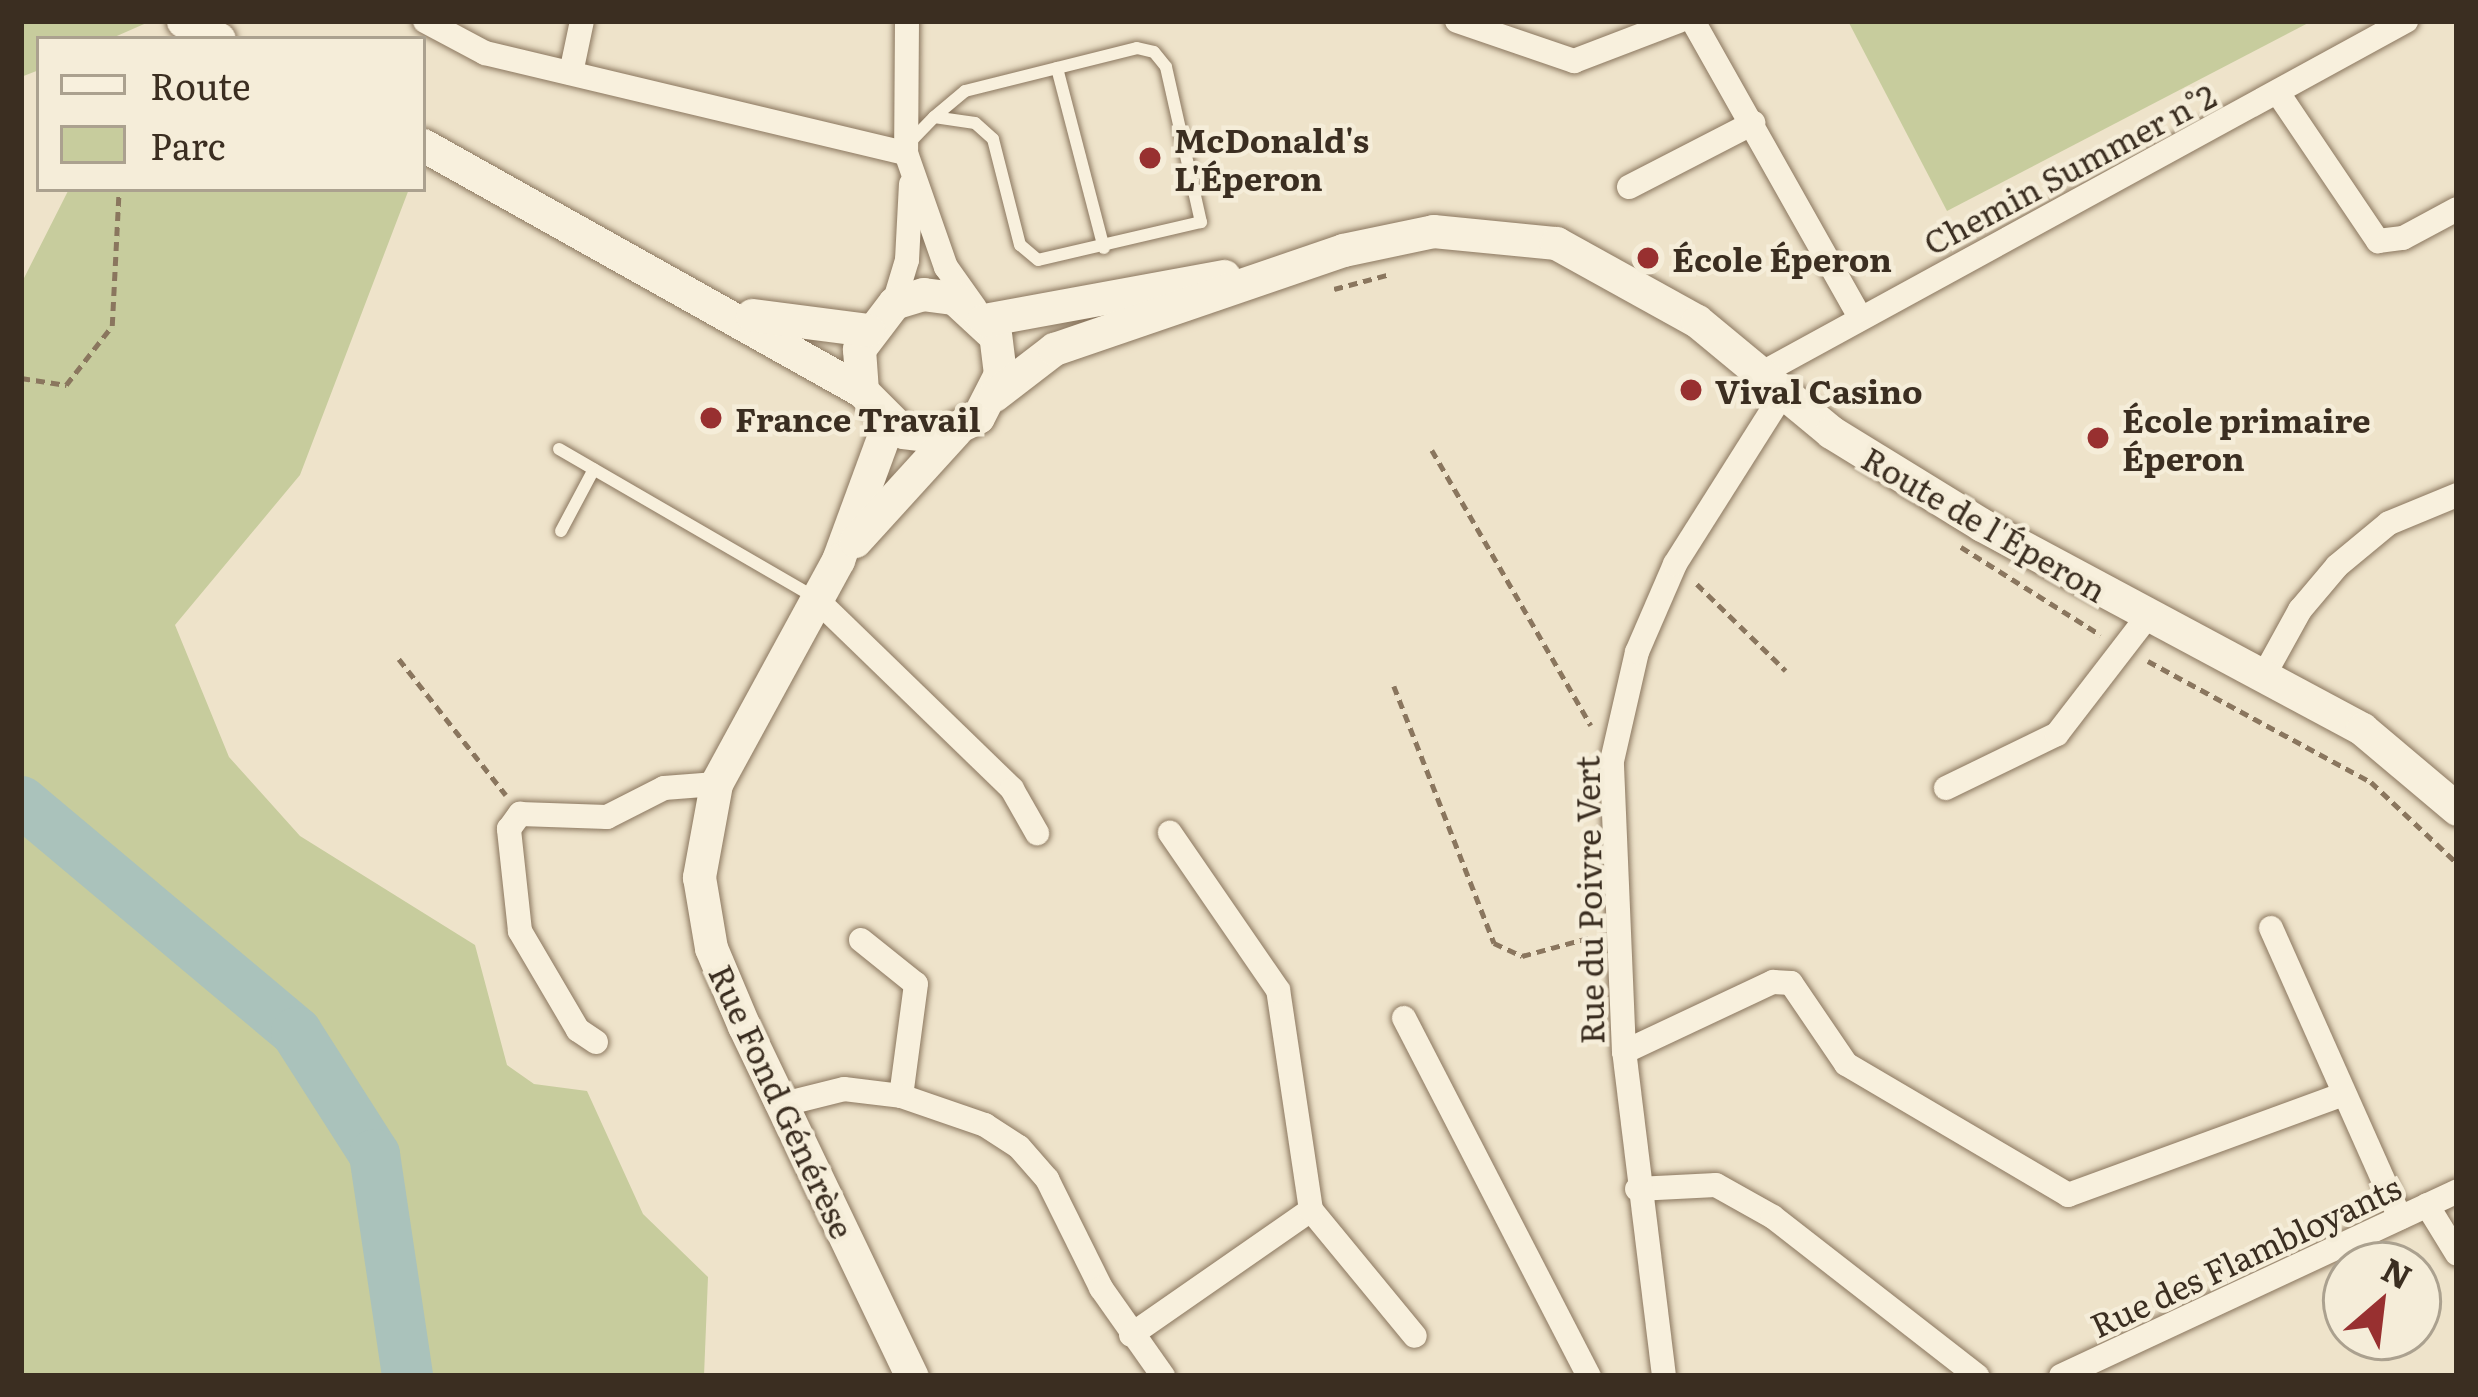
<!DOCTYPE html>
<html>
<head>
<meta charset="utf-8">
<style>
	body { margin:0 }
	#map { position:relative; width:2478px; height:1397px; overflow:hidden; background:#eee3ca; font-family:Literata,serif }
	div>[style] { position:absolute }
	[style*='--x'] { left:calc(var(--x)*1px); top:calc(var(--y)*1px); width:calc(var(--w)*1px); rotate:calc(var(--a)*1deg) }
	.green>* { inset:0; background:#c7cc9d }
	.river>* { height:51px; margin:-25.5px; padding:0 25.5px; transform-origin:25.5px; border-radius:25.5px; background:#aac2bb }
	.path>* { height:4.5px; margin-top:-2.25px; transform-origin:0; background:repeating-linear-gradient(90deg,#8a765e 0 9px,transparent 0 15px) }
	.roads { filter:drop-shadow(0 0 3px #8a765e) drop-shadow(0 0 3px #8a765e) }
	.lane>* { height:12px; margin:-6px; padding:0 6px; transform-origin:6px; border-radius:6px; background:#f8f0dd }
	.street>* { height:24px; margin:-12px; padding:0 12px; transform-origin:12px; border-radius:12px; background:#f8f0dd }
	.secondary>* { height:33px; margin:-16.5px; padding:0 16.5px; transform-origin:16.5px; border-radius:16.5px; background:#f8f0dd }
	.dots>* { width:33px; height:33px; translate:-50% -50%; box-sizing:border-box; border:6px solid #f5edd9; border-radius:50% }
	span { translate:-50% -50%; white-space:nowrap; text-align:center; line-height:1.15; -webkit-text-stroke:9px #f5edd9; paint-order:stroke }
	.poi-label { font-size:33px; color:#3b2e21; font-weight:700 }
	.left { translate:0 -50%; text-align:left }
	.street-label { font-size:33px; color:#3b2e21 }
	.frame { position:absolute; inset:0; border:24px solid #3b2e21; pointer-events:none }
	.legend { position:absolute; left:36px; top:36px; width:390px; height:156px; box-sizing:border-box; background:#f5edd9; border:3px solid #aba18f; margin:0; padding:15px 21px; list-style:none; font-size:36px; color:#3b2e21 }
	.legend li { display:flex; align-items:center; gap:24px; height:60px }
	.legend b { width:60px; border:3px solid #aba18f }
	.north { position:absolute; left:2322px; top:1241px; width:120px; height:120px; box-sizing:border-box; background:#f5edd9; border:3px solid #aba18f; border-radius:50%; rotate:28deg; font-size:33px; font-weight:700; line-height:48px; text-align:center; color:#3b2e21 }
	.north::after { content:''; display:block; margin:auto; width:42px; height:54px; background:#983030; clip-path:polygon(50% 0,100% 100%,50% 72%,0 100%) }
</style>
</head>
<body>
<div id="map">
	<div class="green">
		<div style="clip-path:polygon(21px 21px,151px 21px,110px 39px,39px 39px,39px 70px,21px 77px)"></div>
		<div style="clip-path:polygon(1848px 21px,2312px 21px,1947px 211px)"></div>
		<div style="clip-path:polygon(69px 189px,409px 189px,300px 475px,175px 625px,229px 757px,300px 836px,475px 945px,507px 1065px,534px 1084px,587px 1091px,643px 1214px,708px 1277px,704px 1376px,21px 1376px,21px 284px)"></div>
	</div>
	<div class="river">
		<div style="--x:21;--y:801;--w:359;--a:40"></div>
		<div style="--x:296;--y:1032;--w:145;--a:57.4"></div>
		<div style="--x:374;--y:1154;--w:224;--a:81.5"></div>
	</div>
	<div class="path">
		<div style="--x:1334;--y:289;--w:55;--a:-14.8"></div>
		<div style="--x:21;--y:378;--w:46;--a:8.8"></div>
		<div style="--x:66;--y:385;--w:75;--a:-52.1"></div>
		<div style="--x:112;--y:326;--w:137;--a:-87.1"></div>
		<div style="--x:1432;--y:450;--w:318;--a:60"></div>
		<div style="--x:1961;--y:547;--w:165;--a:32.2"></div>
		<div style="--x:1697;--y:584;--w:124;--a:44.3"></div>
		<div style="--x:399;--y:659;--w:173;--a:51.8"></div>
		<div style="--x:2148;--y:661;--w:254;--a:28.5"></div>
		<div style="--x:2371;--y:782;--w:118;--a:43.3"></div>
		<div style="--x:1394;--y:686;--w:276;--a:68.7"></div>
		<div style="--x:1494;--y:943;--w:31;--a:25"></div>
		<div style="--x:1522;--y:956;--w:73;--a:-15.2"></div>
	</div>
	<div class="roads">
		<div class="lane">
			<div style="--x:1057;--y:68;--w:186;--a:75.4"></div>
			<div style="--x:911;--y:141;--w:33;--a:-46"></div>
			<div style="--x:934;--y:117;--w:40;--a:-40"></div>
			<div style="--x:965;--y:91;--w:177;--a:-14"></div>
			<div style="--x:1137;--y:48;--w:17;--a:13"></div>
			<div style="--x:1154;--y:52;--w:19;--a:51"></div>
			<div style="--x:1166;--y:67;--w:159;--a:77.3"></div>
			<div style="--x:1201;--y:222;--w:167;--a:166.9"></div>
			<div style="--x:1038;--y:260;--w:23;--a:-140"></div>
			<div style="--x:1020;--y:245;--w:109;--a:-104.3"></div>
			<div style="--x:993;--y:139;--w:24;--a:-138"></div>
			<div style="--x:975;--y:123;--w:41;--a:-171.7"></div>
			<div style="--x:559;--y:449;--w:293;--a:30.1"></div>
			<div style="--x:561;--y:531;--w:70;--a:-62"></div>
		</div>
		<div class="street">
			<div style="--x:425;--y:21;--w:68;--a:28.1"></div>
			<div style="--x:485;--y:53;--w:433;--a:13.4"></div>
			<div style="--x:907;--y:21;--w:132;--a:90.4"></div>
			<div style="--x:906;--y:153;--w:121;--a:70.7"></div>
			<div style="--x:946;--y:267;--w:50;--a:54.7"></div>
			<div style="--x:1457;--y:21;--w:124;--a:18.9"></div>
			<div style="--x:1574;--y:61;--w:112;--a:-20.9"></div>
			<div style="--x:1693;--y:21;--w:336;--a:60.6"></div>
			<div style="--x:571;--y:73;--w:53;--a:-78.1"></div>
			<div style="--x:2278;--y:93;--w:179;--a:56"></div>
			<div style="--x:2378;--y:241;--w:25;--a:-7"></div>
			<div style="--x:2403;--y:238;--w:61;--a:-28.2"></div>
			<div style="--x:1629;--y:187;--w:140;--a:-27.3"></div>
			<div style="--x:894;--y:303;--w:45;--a:-73.2"></div>
			<div style="--x:907;--y:260;--w:76;--a:-87"></div>
			<div style="--x:1764;--y:372;--w:732;--a:-28.67"></div>
			<div style="--x:814;--y:597;--w:276;--a:44.1"></div>
			<div style="--x:1012;--y:789;--w:51;--a:60.4"></div>
			<div style="--x:2263;--y:677;--w:77;--a:-61.1"></div>
			<div style="--x:2300;--y:610;--w:57;--a:-49.9"></div>
			<div style="--x:2337;--y:566;--w:67;--a:-39.6"></div>
			<div style="--x:2389;--y:523;--w:74;--a:-22.4"></div>
			<div style="--x:1946;--y:788;--w:123;--a:-25.9"></div>
			<div style="--x:2057;--y:734;--w:148;--a:-52.4"></div>
			<div style="--x:2271;--y:928;--w:317;--a:66"></div>
			<div style="--x:861;--y:940;--w:70;--a:38.7"></div>
			<div style="--x:916;--y:984;--w:113;--a:97.6"></div>
			<div style="--x:1404;--y:1018;--w:403;--a:62.7"></div>
			<div style="--x:596;--y:1042;--w:22;--a:-146"></div>
			<div style="--x:578;--y:1030;--w:115;--a:-120.4"></div>
			<div style="--x:520;--y:931;--w:103;--a:-96.2"></div>
			<div style="--x:509;--y:829;--w:19;--a:-54"></div>
			<div style="--x:520;--y:814;--w:87;--a:2"></div>
			<div style="--x:607;--y:817;--w:64;--a:-27"></div>
			<div style="--x:664;--y:788;--w:52;--a:-4.4"></div>
			<div style="--x:1624;--y:1052;--w:165;--a:-25.2"></div>
			<div style="--x:1773;--y:982;--w:18;--a:3"></div>
			<div style="--x:1791;--y:983;--w:98;--a:55.8"></div>
			<div style="--x:1846;--y:1064;--w:258;--a:30.5"></div>
			<div style="--x:2068;--y:1195;--w:294;--a:-20.1"></div>
			<div style="--x:784;--y:1104;--w:62;--a:-14"></div>
			<div style="--x:844;--y:1089;--w:57;--a:7"></div>
			<div style="--x:901;--y:1096;--w:89;--a:19"></div>
			<div style="--x:985;--y:1125;--w:40;--a:32.9"></div>
			<div style="--x:1019;--y:1147;--w:43;--a:48.8"></div>
			<div style="--x:1047;--y:1179;--w:122;--a:63.6"></div>
			<div style="--x:1101;--y:1288;--w:108;--a:54.8"></div>
			<div style="--x:1637;--y:1189;--w:79;--a:-2.9"></div>
			<div style="--x:1716;--y:1185;--w:65;--a:29.3"></div>
			<div style="--x:1773;--y:1217;--w:259;--a:37.9"></div>
			<div style="--x:2427;--y:1205;--w:57;--a:58.5"></div>
			<div style="--x:1311;--y:1210;--w:163;--a:50.5"></div>
			<div style="--x:1131;--y:1335;--w:219;--a:-34.8"></div>
			<div style="--x:1311;--y:1210;--w:222;--a:-98.5"></div>
			<div style="--x:1278;--y:990;--w:191;--a:-124.5"></div>
			<div style="--x:1664;--y:1376;--w:326;--a:-97"></div>
			<div style="--x:1624;--y:1052;--w:291;--a:-92.4"></div>
			<div style="--x:1612;--y:761;--w:112;--a:-77.1"></div>
			<div style="--x:1637;--y:652;--w:96;--a:-66.6"></div>
			<div style="--x:1675;--y:564;--w:206;--a:-57.7"></div>
			<div style="--x:2061;--y:1376;--w:437;--a:-25"></div>
		</div>
		<div class="secondary">
			<div style="--x:183;--y:21;--w:40;--a:26.6"></div>
			<div style="--x:423;--y:145;--w:503;--a:29.26"></div>
			<div style="--x:862;--y:391;--w:58;--a:45"></div>
			<div style="--x:903;--y:432;--w:35;--a:7"></div>
			<div style="--x:938;--y:436;--w:44;--a:-25.4"></div>
			<div style="--x:978;--y:417;--w:48;--a:-62.9"></div>
			<div style="--x:1000;--y:374;--w:38;--a:-97"></div>
			<div style="--x:995;--y:336;--w:56;--a:-137.2"></div>
			<div style="--x:954;--y:298;--w:31;--a:-173"></div>
			<div style="--x:923;--y:294;--w:30;--a:163"></div>
			<div style="--x:894;--y:303;--w:58;--a:127.3"></div>
			<div style="--x:859;--y:349;--w:42;--a:85.9"></div>
			<div style="--x:752;--y:315;--w:117;--a:7.4"></div>
			<div style="--x:984;--y:320;--w:244;--a:-10.4"></div>
			<div style="--x:994;--y:395;--w:76;--a:-37.5"></div>
			<div style="--x:1054;--y:349;--w:305;--a:-18.9"></div>
			<div style="--x:1343;--y:250;--w:92;--a:-11.9"></div>
			<div style="--x:1433;--y:231;--w:124;--a:5.6"></div>
			<div style="--x:1556;--y:243;--w:161;--a:29"></div>
			<div style="--x:1697;--y:321;--w:174;--a:39.6"></div>
			<div style="--x:1831;--y:432;--w:177;--a:31.6"></div>
			<div style="--x:1982;--y:525;--w:431;--a:28.2"></div>
			<div style="--x:2362;--y:729;--w:124;--a:40.1"></div>
			<div style="--x:888;--y:424;--w:145;--a:110.2"></div>
			<div style="--x:838;--y:560;--w:255;--a:118.6"></div>
			<div style="--x:716;--y:784;--w:95;--a:100.4"></div>
			<div style="--x:699;--y:877;--w:72;--a:80.4"></div>
			<div style="--x:711;--y:948;--w:85;--a:67.1"></div>
			<div style="--x:744;--y:1026;--w:388;--a:64.4"></div>
			<div style="--x:855;--y:541;--w:149;--a:-47.7"></div>
		</div>
	</div>
	<div class="dots">
		<div style="left:1150px;top:158px;background:#983030"></div>
		<div style="left:1648px;top:258px;background:#983030"></div>
		<div style="left:1691px;top:390px;background:#983030"></div>
		<div style="left:711px;top:418px;background:#983030"></div>
		<div style="left:2098px;top:438px;background:#983030"></div>
	</div>
	<div class="poi-label">
		<span class="left" style="left:1174px;top:158px">McDonald's<br>L'Éperon</span>
		<span class="left" style="left:1672px;top:258px">École Éperon</span>
		<span class="left" style="left:1715px;top:390px">Vival Casino</span>
		<span class="left" style="left:735px;top:418px">France Travail</span>
		<span class="left" style="left:2122px;top:438px">École primaire<br>Éperon</span>
	</div>
	<div class="street-label">
		<span style="left:2069px;top:168px;rotate:-28deg">Chemin Summer n°2</span>
		<span style="left:1985px;top:523px;rotate:30deg">Route de l'Éperon</span>
		<span style="left:1588px;top:900px;rotate:-91deg">Rue du Poivre Vert</span>
		<span style="left:783px;top:1101px;rotate:65deg">Rue Fond Générèse</span>
		<span style="left:2245px;top:1255px;rotate:-25deg">Rue des Flambloyants</span>
	</div>
	<div class="frame"></div>
	<ul class="legend">
	<li><b style="height:15px;background:#f8f0dd"></b>Route</li>
	<li><b style="height:33px;background:#c7cc9d"></b>Parc</li>
	</ul>
	<div class="north">N</div>
</div>
</body>
</html>
